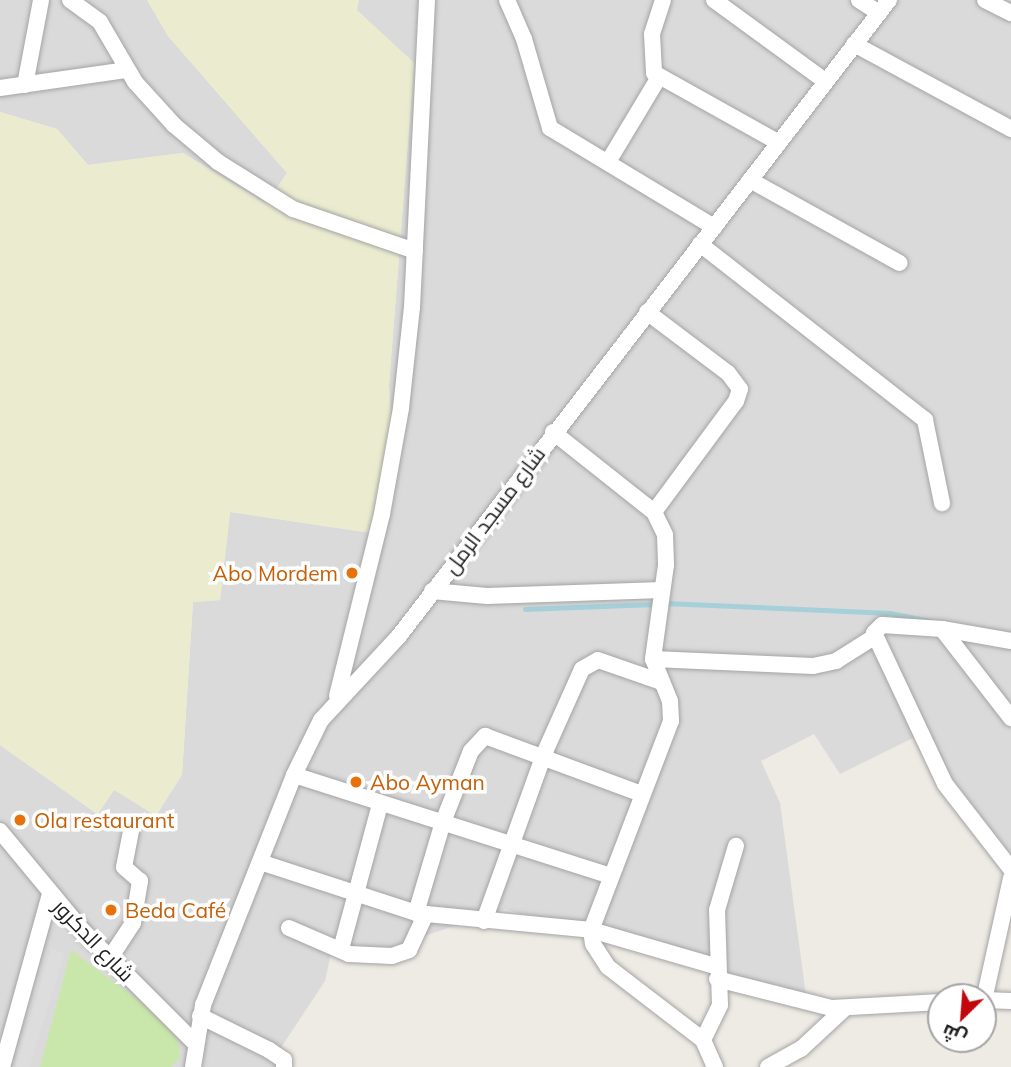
<!DOCTYPE html>
<html>
<head>
<meta charset="utf-8">
<style>
	body { margin:0 }
	#map { position:relative; width:1011px; height:1067px; overflow:hidden; background:#eeeae4; font-family:Mulish,Cairo,sans-serif }
	div>[style] { position:absolute }
	[style*='--x'] { left:calc(var(--x)*1px); top:calc(var(--y)*1px); width:calc(var(--w)*1px); rotate:calc(var(--a)*1deg) }
	.residential>* { inset:0; background:#dbdada }
	.farmland>* { inset:0; background:#ebeccf }
	.grass>* { inset:0; background:#cae7ab }
	.parking>* { inset:0; background:#ddd; transform-origin:0 0 }
	.stream>* { height:4.5px; margin:-2.25px; padding:0 2.25px; transform-origin:2.25px; border-radius:2.25px; background:#a5d0da }
	.roads { filter:drop-shadow(0 0 2px #a4a4a4) drop-shadow(0 0 2px #a4a4a4) }
	.minor>* { height:16px; margin:-8px; padding:0 8px; transform-origin:8px; border-radius:8px; background:#fff }
	.dots>* { width:19px; height:19px; translate:-50% -50%; box-sizing:border-box; border:4px solid #fff; border-radius:50% }
	span { translate:-50% -50%; white-space:nowrap; text-align:center; line-height:1.15; -webkit-text-stroke:7px #fff; paint-order:stroke }
	.street-label { font-size:21px; color:#1d1d1d }
	.food-label { font-size:21px; color:#c56008 }
	.right { translate:-100% -50%; text-align:right }
	.left { translate:0 -50%; text-align:left }
	.north { position:absolute; left:927px; top:983px; width:70px; height:70px; box-sizing:border-box; background:#fff; border:2px solid #a5a5a5; border-radius:50%; rotate:205deg; font-size:19px; font-weight:700; line-height:28px; text-align:center; color:#1d1d1d }
	.north::after { content:''; display:block; margin:auto; width:24px; height:32px; background:#c3070c; clip-path:polygon(50% 0,100% 100%,50% 72%,0 100%) }
</style>
</head>
<body>
<div id="map">
	<div class="residential">
		<div style="clip-path:polygon(0 0,147px 0,168px 36px,287px 173px,266px 204px,183px 153px,88px 165px,57px 129px,0 112px)"></div>
		<div style="clip-path:polygon(359px 0,1011px 0,1011px 855px,919px 735px,840px 774px,814px 734px,761px 761px,780px 803px,807px 1003px,505px 909px,376px 952px,333px 944px,325px 981px,276px 1055px,276px 1067px,0 1067px,0 745px,97px 814px,114px 790px,182px 775px,193px 602px,220px 600px,230px 512px,371px 533px,393px 465px,389px 385px,414px 63px,356px 10px)"></div>
	</div>
	<div class="farmland">
		<div style="clip-path:polygon(147px 0,359px 0,357px 10px,414px 63px,389px 385px,393px 465px,371px 533px,230px 512px,220px 600px,193px 602px,182px 775px,156px 816px,114px 790px,98px 814px,0 745px,0 112px,57px 129px,88px 165px,183px 153px,266px 204px,287px 173px,168px 36px)"></div>
	</div>
	<div class="grass">
		<div style="clip-path:polygon(71px 950px,168px 1022px,178px 1041px,180px 1058px,171px 1067px,40px 1067px)"></div>
	</div>
	<div class="parking">
		<div style="left:51px;top:949px;width:14px;height:123px;rotate:17deg"></div>
	</div>
	<div class="stream">
		<div style="--x:664;--y:603;--w:226;--a:2.5"></div>
		<div style="--x:890;--y:613;--w:42;--a:11"></div>
		<div style="--x:525;--y:609;--w:130;--a:-2.2"></div>
	</div>
	<div class="roads">
		<div class="minor">
			<div style="--x:70;--y:0;--w:37;--a:36"></div>
			<div style="--x:100;--y:22;--w:69;--a:59.7"></div>
			<div style="--x:135;--y:82;--w:58;--a:47.8"></div>
			<div style="--x:174;--y:125;--w:57;--a:40.1"></div>
			<div style="--x:218;--y:162;--w:89;--a:32.1"></div>
			<div style="--x:293;--y:209;--w:129;--a:19"></div>
			<div style="--x:507;--y:0;--w:43;--a:66.4"></div>
			<div style="--x:524;--y:39;--w:93;--a:73.7"></div>
			<div style="--x:550;--y:128;--w:192;--a:31.1"></div>
			<div style="--x:663;--y:0;--w:36;--a:108"></div>
			<div style="--x:652;--y:34;--w:39;--a:87"></div>
			<div style="--x:654;--y:73;--w:143;--a:29.2"></div>
			<div style="--x:714;--y:0;--w:137;--a:36.1"></div>
			<div style="--x:859;--y:0;--w:24;--a:33"></div>
			<div style="--x:985;--y:0;--w:29;--a:27"></div>
			<div style="--x:854;--y:44;--w:179;--a:28.4"></div>
			<div style="--x:25;--y:85;--w:86;--a:-79.3"></div>
			<div style="--x:0;--y:88;--w:127;--a:-8.1"></div>
			<div style="--x:608;--y:162;--w:99;--a:-59"></div>
			<div style="--x:750;--y:180;--w:171;--a:29"></div>
			<div style="--x:700;--y:244;--w:286;--a:38"></div>
			<div style="--x:925;--y:420;--w:85;--a:78.4"></div>
			<div style="--x:647;--y:312;--w:101;--a:37"></div>
			<div style="--x:728;--y:373;--w:20;--a:53"></div>
			<div style="--x:740;--y:389;--w:13;--a:108"></div>
			<div style="--x:736;--y:401;--w:138;--a:126.5"></div>
			<div style="--x:553;--y:432;--w:129;--a:38.4"></div>
			<div style="--x:654;--y:512;--w:25;--a:64"></div>
			<div style="--x:665;--y:535;--w:30;--a:88"></div>
			<div style="--x:666;--y:565;--w:95;--a:97.9"></div>
			<div style="--x:653;--y:659;--w:45;--a:68"></div>
			<div style="--x:670;--y:701;--w:20;--a:87"></div>
			<div style="--x:671;--y:721;--w:224;--a:110.9"></div>
			<div style="--x:591;--y:930;--w:14;--a:82"></div>
			<div style="--x:593;--y:944;--w:27;--a:57"></div>
			<div style="--x:608;--y:967;--w:120;--a:37.5"></div>
			<div style="--x:703;--y:1040;--w:30;--a:66"></div>
			<div style="--x:432;--y:591;--w:55;--a:5.2"></div>
			<div style="--x:487;--y:596;--w:175;--a:-2"></div>
			<div style="--x:942;--y:629;--w:113;--a:52.2"></div>
			<div style="--x:1011;--y:641;--w:70;--a:-170.1"></div>
			<div style="--x:942;--y:629;--w:60;--a:-176.2"></div>
			<div style="--x:882;--y:625;--w:11;--a:135"></div>
			<div style="--x:874;--y:633;--w:167;--a:64.8"></div>
			<div style="--x:945;--y:784;--w:108;--a:52.2"></div>
			<div style="--x:653;--y:659;--w:160;--a:2.5"></div>
			<div style="--x:813;--y:666;--w:24;--a:-12"></div>
			<div style="--x:836;--y:661;--w:45;--a:-32.3"></div>
			<div style="--x:337;--y:696;--w:187;--a:-76.1"></div>
			<div style="--x:382;--y:514;--w:108;--a:-79.8"></div>
			<div style="--x:401;--y:408;--w:102;--a:-83.8"></div>
			<div style="--x:412;--y:307;--w:307;--a:-87.2"></div>
			<div style="--x:294;--y:775;--w:333;--a:17.7"></div>
			<div style="--x:0;--y:831;--w:130;--a:50.3"></div>
			<div style="--x:83;--y:931;--w:158;--a:45"></div>
			<div style="--x:260;--y:862;--w:164;--a:18.1"></div>
			<div style="--x:416;--y:913;--w:176;--a:5.5"></div>
			<div style="--x:591;--y:930;--w:129;--a:16.2"></div>
			<div style="--x:416;--y:913;--w:95;--a:-73.5"></div>
			<div style="--x:443;--y:822;--w:76;--a:-68.5"></div>
			<div style="--x:471;--y:751;--w:21;--a:-47"></div>
			<div style="--x:485;--y:736;--w:167;--a:20.3"></div>
			<div style="--x:484;--y:921;--w:177;--a:-70.2"></div>
			<div style="--x:544;--y:754;--w:93;--a:-65.9"></div>
			<div style="--x:582;--y:669;--w:18;--a:-29"></div>
			<div style="--x:598;--y:660;--w:67;--a:19.2"></div>
			<div style="--x:289;--y:928;--w:65;--a:23.4"></div>
			<div style="--x:349;--y:954;--w:43;--a:2.7"></div>
			<div style="--x:392;--y:956;--w:18;--a:-19"></div>
			<div style="--x:409;--y:950;--w:40;--a:-65"></div>
			<div style="--x:341;--y:949;--w:150;--a:-74.9"></div>
			<div style="--x:110;--y:958;--w:42;--a:-56.7"></div>
			<div style="--x:133;--y:923;--w:43;--a:-80.5"></div>
			<div style="--x:140;--y:881;--w:21;--a:-139"></div>
			<div style="--x:124;--y:867;--w:38;--a:-79"></div>
			<div style="--x:717;--y:979;--w:119;--a:14.2"></div>
			<div style="--x:832;--y:1008;--w:109;--a:-3.2"></div>
			<div style="--x:983;--y:1000;--w:28;--a:2"></div>
			<div style="--x:984;--y:1000;--w:125;--a:-77.5"></div>
			<div style="--x:200;--y:1016;--w:77;--a:26.2"></div>
			<div style="--x:269;--y:1050;--w:18;--a:34"></div>
			<div style="--x:284;--y:1060;--w:7;--a:90"></div>
			<div style="--x:703;--y:1040;--w:39;--a:-64"></div>
			<div style="--x:720;--y:1005;--w:95;--a:-91.8"></div>
			<div style="--x:717;--y:910;--w:67;--a:-73.5"></div>
			<div style="--x:2;--y:1067;--w:180;--a:-74.5"></div>
			<div style="--x:193;--y:1067;--w:63;--a:-80.8"></div>
			<div style="--x:203;--y:1005;--w:247;--a:-68.4"></div>
			<div style="--x:294;--y:775;--w:61;--a:-63.9"></div>
			<div style="--x:321;--y:720;--w:115;--a:-47.1"></div>
			<div style="--x:399;--y:636;--w:803;--a:-52.39"></div>
			<div style="--x:768;--y:1067;--w:38;--a:-29"></div>
			<div style="--x:801;--y:1049;--w:60;--a:-43"></div>
		</div>
	</div>
	<div class="dots">
		<div style="left:352px;top:573px;background:#e8710a"></div>
		<div style="left:356px;top:782px;background:#e8710a"></div>
		<div style="left:20px;top:820px;background:#e8710a"></div>
		<div style="left:111px;top:910px;background:#e8710a"></div>
	</div>
	<div class="street-label">
		<span style="left:494px;top:510px;rotate:-53deg">شارع مسجد الرمل</span>
		<span style="left:94px;top:940px;rotate:46deg">شارع الدكرور</span>
	</div>
	<div class="food-label">
		<span class="right" style="left:338px;top:573px">Abo Mordem</span>
		<span class="left" style="left:370px;top:782px">Abo Ayman</span>
		<span class="left" style="left:34px;top:820px">Ola restaurant</span>
		<span class="left" style="left:125px;top:910px">Beda Café</span>
	</div>
	<div class="north">ش</div>
</div>
</body>
</html>
